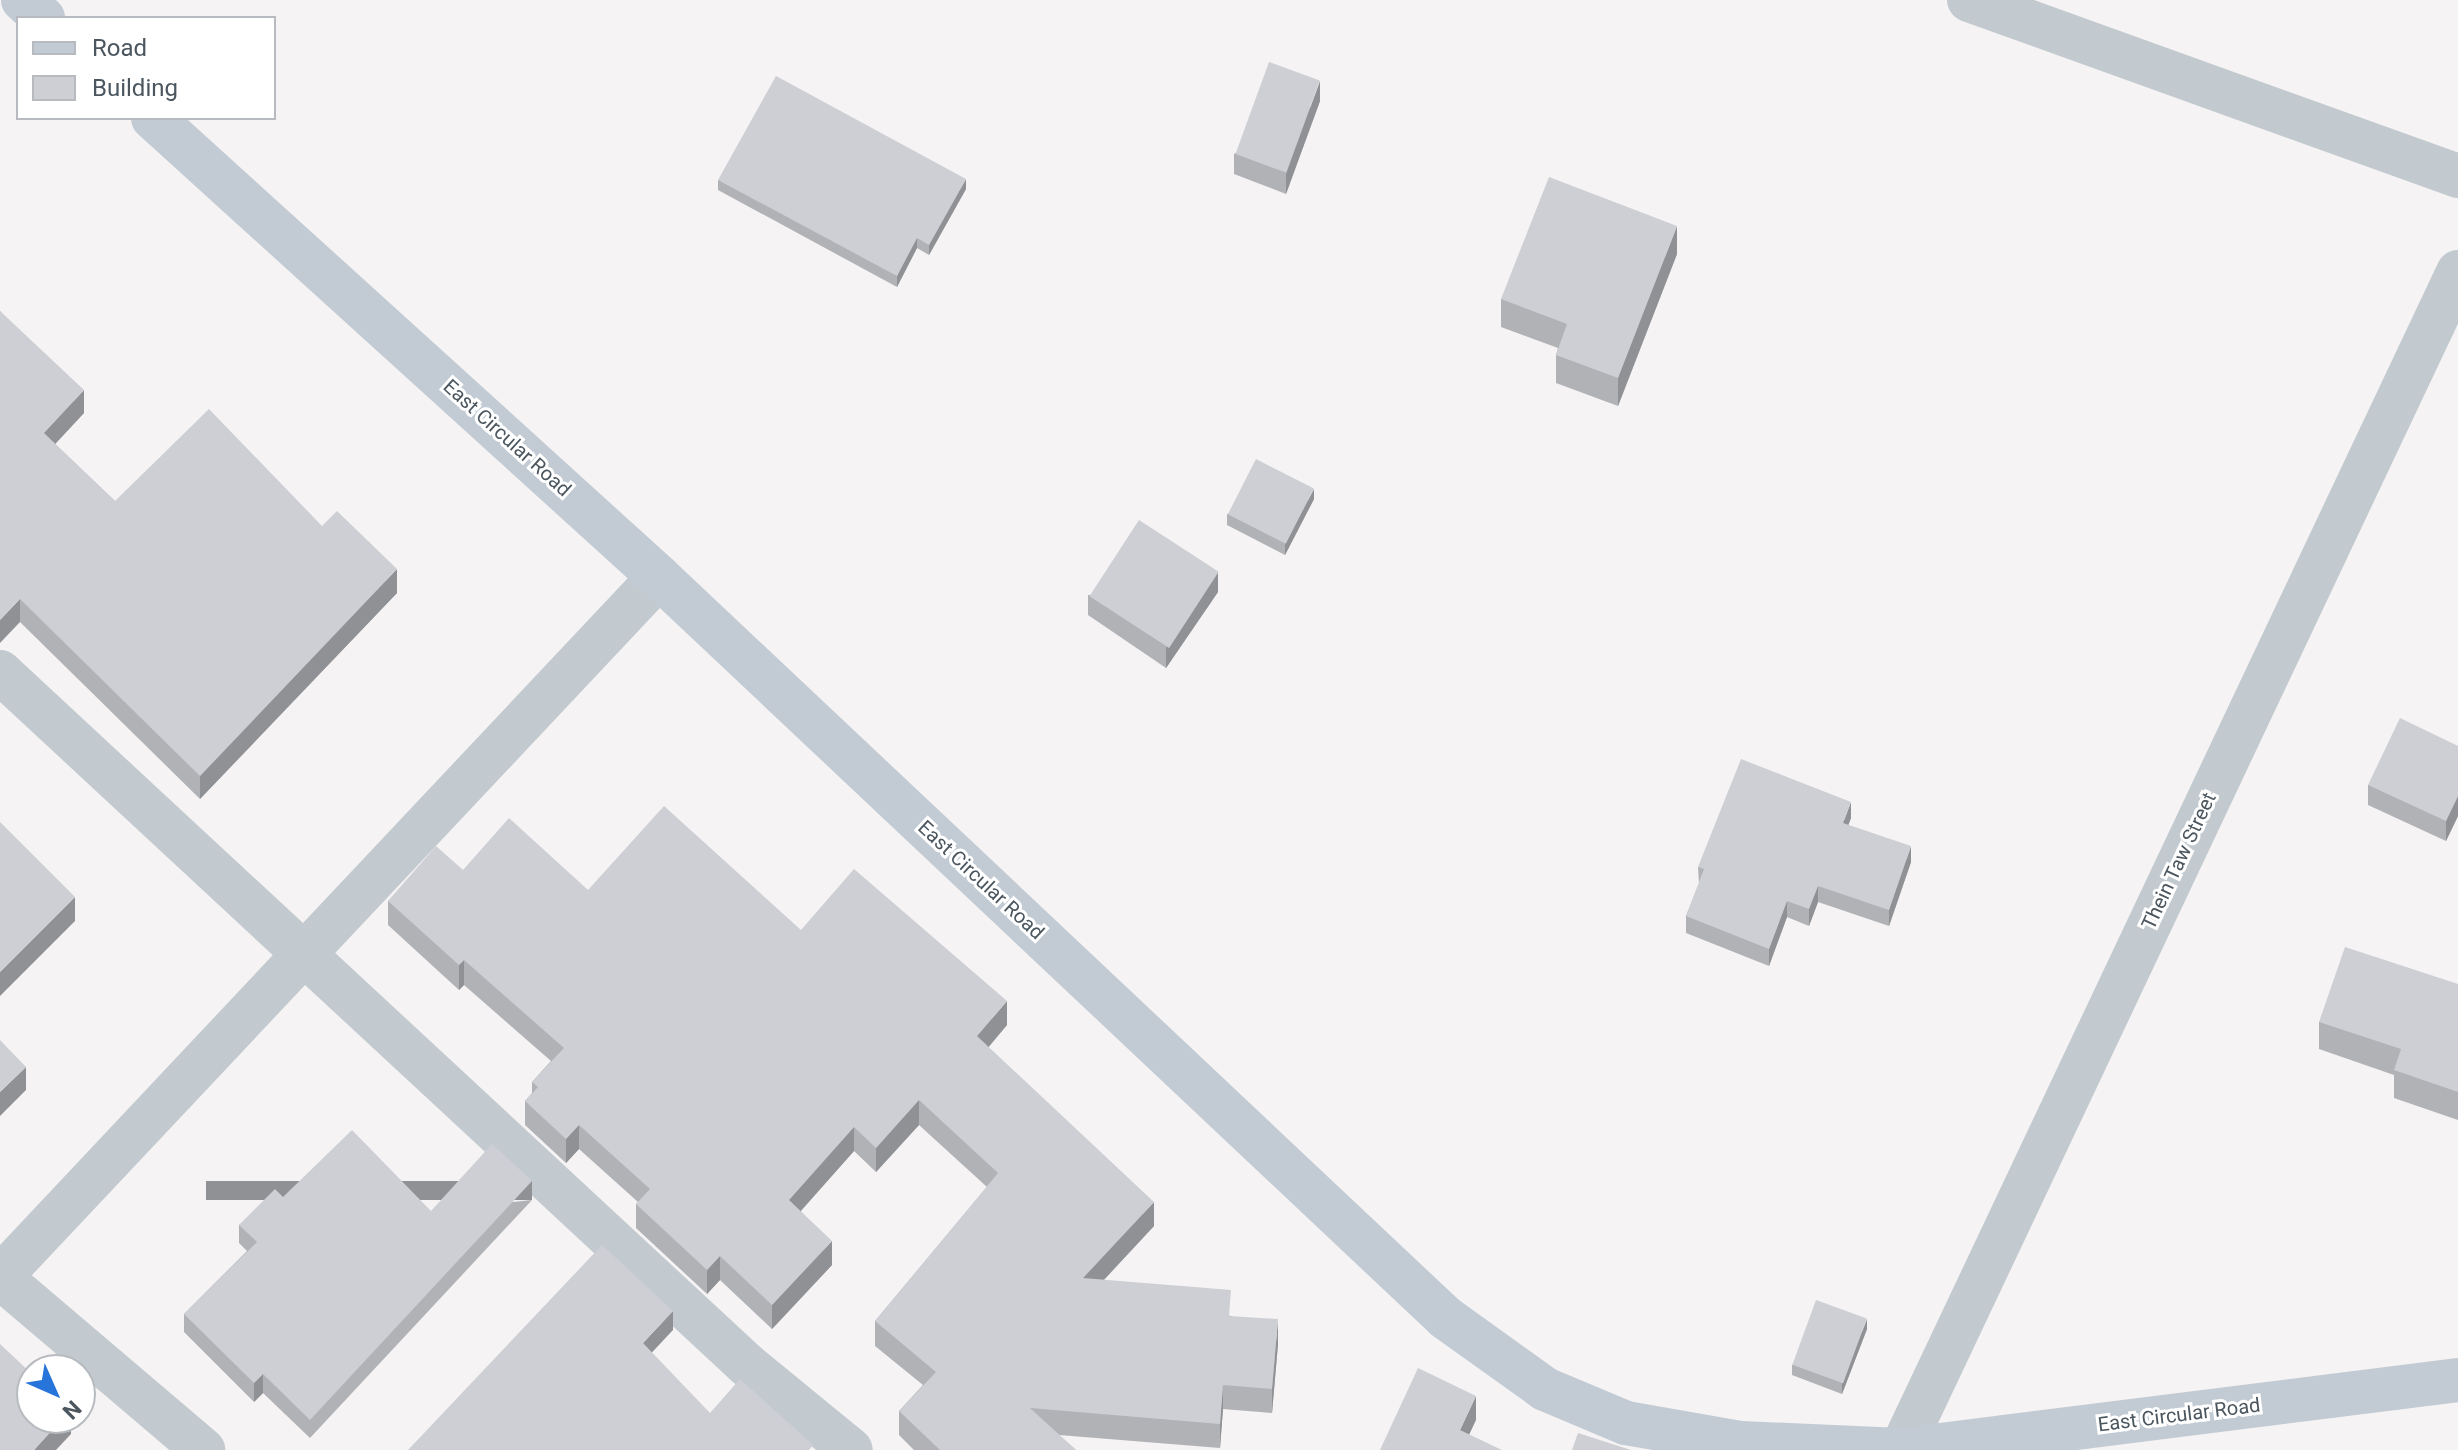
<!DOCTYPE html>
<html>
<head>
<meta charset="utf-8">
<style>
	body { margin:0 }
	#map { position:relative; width:2458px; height:1450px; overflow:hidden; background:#f5f3f3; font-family:Roboto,sans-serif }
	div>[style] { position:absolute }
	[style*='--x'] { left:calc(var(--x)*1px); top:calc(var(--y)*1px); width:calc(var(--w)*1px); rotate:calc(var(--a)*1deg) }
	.street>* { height:44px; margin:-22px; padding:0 22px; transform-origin:22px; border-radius:22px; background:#c2cad0 }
	.secondary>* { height:44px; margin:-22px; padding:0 22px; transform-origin:22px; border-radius:22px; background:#c2cbd4 }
	.wall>* { inset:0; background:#b0b2b6 }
	.shaded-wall>* { inset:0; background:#909194; transform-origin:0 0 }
	.building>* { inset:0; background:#cdcfd4; transform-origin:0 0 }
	span { translate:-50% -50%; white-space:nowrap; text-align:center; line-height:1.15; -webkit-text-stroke:6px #fff; paint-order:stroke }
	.street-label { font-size:20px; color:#4b565f }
	.legend { position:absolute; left:16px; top:16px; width:260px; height:104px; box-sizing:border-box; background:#fff; border:2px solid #b7bbbf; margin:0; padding:10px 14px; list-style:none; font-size:24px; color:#4b565f }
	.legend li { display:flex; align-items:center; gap:16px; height:40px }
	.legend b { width:40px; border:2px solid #b7bbbf }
	.north { position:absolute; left:16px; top:1354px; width:80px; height:80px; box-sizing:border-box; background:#fff; border:2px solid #b7bbbf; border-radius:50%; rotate:135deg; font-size:22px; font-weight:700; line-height:32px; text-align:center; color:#4b565f }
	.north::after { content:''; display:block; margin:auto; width:28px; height:36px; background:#2774da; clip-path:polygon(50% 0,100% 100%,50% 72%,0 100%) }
</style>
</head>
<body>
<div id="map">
	<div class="street">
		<div style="--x:1969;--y:0;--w:520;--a:19.79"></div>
		<div style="--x:0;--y:672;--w:1019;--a:42.85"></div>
		<div style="--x:747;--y:1365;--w:134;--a:39.3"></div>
		<div style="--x:0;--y:1277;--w:961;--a:-46.73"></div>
		<div style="--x:0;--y:1277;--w:267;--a:40.4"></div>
		<div style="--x:1901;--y:1450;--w:1303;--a:-64.69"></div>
	</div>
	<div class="secondary">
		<div style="--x:23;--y:0;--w:27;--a:42"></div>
		<div style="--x:153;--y:118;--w:683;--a:42.21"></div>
		<div style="--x:659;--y:577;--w:1081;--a:43.28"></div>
		<div style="--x:1446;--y:1318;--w:122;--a:35.6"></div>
		<div style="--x:1545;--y:1389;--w:88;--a:22.8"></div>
		<div style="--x:1626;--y:1423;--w:117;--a:9.9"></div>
		<div style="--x:1741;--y:1443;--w:160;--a:2.5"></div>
		<div style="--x:1901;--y:1450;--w:561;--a:-7.16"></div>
	</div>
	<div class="wall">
		<div style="clip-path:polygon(1320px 101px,1286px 194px,1234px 174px,1234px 154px)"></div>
		<div style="clip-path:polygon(718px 180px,966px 189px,929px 255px,917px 248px,897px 287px,718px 190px)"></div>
		<div style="clip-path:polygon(1677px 254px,1618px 406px,1556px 383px,1556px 355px,1558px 348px,1501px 327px,1501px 299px)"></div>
		<div style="clip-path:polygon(0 311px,84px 413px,55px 444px,115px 501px,322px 526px,397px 593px,200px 799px,20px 622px)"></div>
		<div style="clip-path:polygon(1314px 499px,1285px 555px,1227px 525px,1227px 514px)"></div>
		<div style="clip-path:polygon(1218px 592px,1166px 668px,1088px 615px,1088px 595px)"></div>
		<div style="clip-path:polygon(2458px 746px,2458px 816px,2446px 841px,2368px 805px,2368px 785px)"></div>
		<div style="clip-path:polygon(1851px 818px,1848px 825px,1911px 862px,1889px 926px,1818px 902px,1809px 926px,1787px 917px,1769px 966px,1686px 933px,1686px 916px,1699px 884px,1698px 867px)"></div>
		<div style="clip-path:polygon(463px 870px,588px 890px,801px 930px,1007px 1025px,988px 1047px,1154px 1226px,1104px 1280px,1231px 1316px,1278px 1344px,1272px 1413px,1223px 1409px,1220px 1448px,1059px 1435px,1076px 1450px,914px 1450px,899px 1435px,899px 1411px,923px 1385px,875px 1346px,875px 1321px,987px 1187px,919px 1125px,876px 1172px,854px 1151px,801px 1211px,832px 1265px,772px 1329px,720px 1280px,707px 1294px,636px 1228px,636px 1204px,638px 1202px,579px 1149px,566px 1163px,525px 1125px,525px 1101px,532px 1093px,532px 1082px,551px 1061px,464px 985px,459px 990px,388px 925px,388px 901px)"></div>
		<div style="clip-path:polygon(2458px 984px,2458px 1120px,2394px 1098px,2394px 1075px,2319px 1049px,2319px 1022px)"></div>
		<div style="clip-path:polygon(283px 1197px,431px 1211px,532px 1200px,310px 1438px,263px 1393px,254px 1402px,184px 1332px,184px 1314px,247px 1251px,239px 1243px,239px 1225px)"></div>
		<div style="clip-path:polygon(1867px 1329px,1842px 1394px,1792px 1375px,1792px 1365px)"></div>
	</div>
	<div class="shaded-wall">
		<div style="clip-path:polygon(1320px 81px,1320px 101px,1286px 194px,1286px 174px)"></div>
		<div style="clip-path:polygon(966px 179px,966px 189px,929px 255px,929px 245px)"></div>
		<div style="clip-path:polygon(1677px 226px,1677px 254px,1618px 406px,1618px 378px)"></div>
		<div style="clip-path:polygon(917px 238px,917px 248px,897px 287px,897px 276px)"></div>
		<div style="clip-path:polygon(84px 390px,84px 413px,44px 456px,44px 433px)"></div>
		<div style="clip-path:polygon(1314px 489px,1314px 499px,1285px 555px,1285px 544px)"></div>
		<div style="clip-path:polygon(397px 569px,397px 593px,200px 799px,200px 776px)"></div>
		<div style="clip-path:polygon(1218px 572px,1218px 592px,1166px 668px,1166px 648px)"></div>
		<div style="clip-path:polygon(20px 599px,20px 622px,0 643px,0 620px)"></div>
		<div style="clip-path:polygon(2458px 796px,2458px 816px,2446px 841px,2446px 821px)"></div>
		<div style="clip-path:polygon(1851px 802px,1851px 818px,1843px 839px,1843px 823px)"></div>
		<div style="clip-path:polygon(1911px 846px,1911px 862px,1889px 926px,1889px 910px)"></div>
		<div style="clip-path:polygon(1818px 886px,1818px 902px,1809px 926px,1809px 909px)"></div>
		<div style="clip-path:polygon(75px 897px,75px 921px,0 996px,0 972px)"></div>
		<div style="clip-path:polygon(1787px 901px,1787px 917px,1769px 966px,1769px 949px)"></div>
		<div style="clip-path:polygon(464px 960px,464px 985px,459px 990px,459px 965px)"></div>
		<div style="clip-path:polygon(1007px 1001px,1007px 1025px,977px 1061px,977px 1036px)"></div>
		<div style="clip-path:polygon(26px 1067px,26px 1090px,0 1116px,0 1092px)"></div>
		<div style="clip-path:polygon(919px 1100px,919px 1125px,876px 1172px,876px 1148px)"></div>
		<div style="clip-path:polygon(579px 1125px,579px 1149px,566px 1163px,566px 1139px)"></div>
		<div style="clip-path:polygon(854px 1127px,854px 1151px,789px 1224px,789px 1200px)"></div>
		<div style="left:532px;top:1181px;width:19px;height:326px;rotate:90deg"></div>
		<div style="clip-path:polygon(1154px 1202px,1154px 1226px,1083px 1302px,1083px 1278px)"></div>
		<div style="clip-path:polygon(832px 1241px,832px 1265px,772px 1329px,772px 1305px)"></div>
		<div style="clip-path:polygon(720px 1256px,720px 1280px,707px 1294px,707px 1270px)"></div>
		<div style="clip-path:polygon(673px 1311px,673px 1330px,643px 1362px,643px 1343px)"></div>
		<div style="clip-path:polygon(1278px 1319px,1278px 1344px,1272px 1413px,1272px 1389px)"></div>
		<div style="clip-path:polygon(1867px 1319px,1867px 1329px,1842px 1394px,1842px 1384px)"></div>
		<div style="clip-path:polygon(263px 1374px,263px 1393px,254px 1402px,254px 1383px)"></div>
		<div style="clip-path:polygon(1223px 1385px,1223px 1409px,1220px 1448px,1220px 1424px)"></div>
		<div style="clip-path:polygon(1476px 1396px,1476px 1420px,1462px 1450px,1460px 1430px)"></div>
		<div style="clip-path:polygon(63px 1418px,71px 1418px,71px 1434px,56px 1450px,34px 1450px)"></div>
	</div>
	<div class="building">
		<div style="left:1269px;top:62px;width:54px;height:98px;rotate:20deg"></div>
		<div style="clip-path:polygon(776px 76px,966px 179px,929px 245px,917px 238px,897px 276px,718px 180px)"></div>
		<div style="clip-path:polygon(1549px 177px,1677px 226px,1618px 378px,1556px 355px,1567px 324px,1501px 299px)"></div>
		<div style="clip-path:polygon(0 311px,84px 390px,44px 433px,115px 501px,209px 409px,322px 526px,337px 511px,397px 569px,200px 776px,20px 599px,0 620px)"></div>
		<div style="left:1256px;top:459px;width:65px;height:62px;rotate:27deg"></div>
		<div style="left:1139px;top:520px;width:95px;height:91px;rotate:33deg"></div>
		<div style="clip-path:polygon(2400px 718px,2458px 746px,2458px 796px,2446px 821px,2368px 785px)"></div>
		<div style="clip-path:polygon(1741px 759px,1851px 802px,1843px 823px,1911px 846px,1889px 910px,1818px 886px,1809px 909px,1787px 901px,1769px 949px,1686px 916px,1704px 869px,1698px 867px)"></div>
		<div style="clip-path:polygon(664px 806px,801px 930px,854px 869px,1007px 1001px,977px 1036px,1154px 1202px,1083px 1278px,1231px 1290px,1229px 1316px,1278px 1319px,1272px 1389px,1223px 1385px,1220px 1424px,1030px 1408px,1076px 1450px,940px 1450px,899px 1411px,936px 1372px,875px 1321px,998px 1173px,919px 1100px,876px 1148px,854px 1127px,789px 1200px,832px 1241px,772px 1305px,720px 1256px,707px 1270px,636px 1204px,650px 1189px,579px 1125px,566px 1139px,525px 1101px,538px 1087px,532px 1082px,564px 1048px,464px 960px,459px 965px,388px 901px,436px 846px,463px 870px,509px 818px,588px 890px)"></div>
		<div style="clip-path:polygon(0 822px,75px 897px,0 972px)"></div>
		<div style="clip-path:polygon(2345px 947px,2458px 984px,2458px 1092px,2394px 1070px,2401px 1049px,2319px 1022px)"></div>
		<div style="clip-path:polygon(0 1040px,26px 1067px,0 1092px)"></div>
		<div style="clip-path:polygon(352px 1130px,431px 1211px,492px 1144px,532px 1181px,310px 1420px,263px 1374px,254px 1383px,184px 1314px,257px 1242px,239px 1225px,275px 1189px,283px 1197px)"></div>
		<div style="clip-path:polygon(602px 1245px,673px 1311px,643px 1343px,710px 1413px,740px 1379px,813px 1445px,809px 1450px,408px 1450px)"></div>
		<div style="left:1816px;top:1300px;width:54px;height:69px;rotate:20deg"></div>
		<div style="clip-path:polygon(0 1344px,32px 1374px,32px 1418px,63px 1418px,34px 1450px,0 1450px)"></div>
		<div style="clip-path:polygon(1418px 1368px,1476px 1396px,1460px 1430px,1502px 1450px,1380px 1450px)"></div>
		<div style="clip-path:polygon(1578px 1433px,1631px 1450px,1572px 1450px)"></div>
	</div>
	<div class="street-label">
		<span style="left:507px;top:438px;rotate:42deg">East Circular Road</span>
		<span style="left:2179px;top:861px;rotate:-65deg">Thein Taw Street</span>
		<span style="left:981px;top:880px;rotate:43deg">East Circular Road</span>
		<span style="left:2179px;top:1415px;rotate:-7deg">East Circular Road</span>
	</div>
	<ul class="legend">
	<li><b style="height:10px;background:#c2cbd4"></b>Road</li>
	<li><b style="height:22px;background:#cdcfd4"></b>Building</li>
	</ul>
	<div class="north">N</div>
</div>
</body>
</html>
